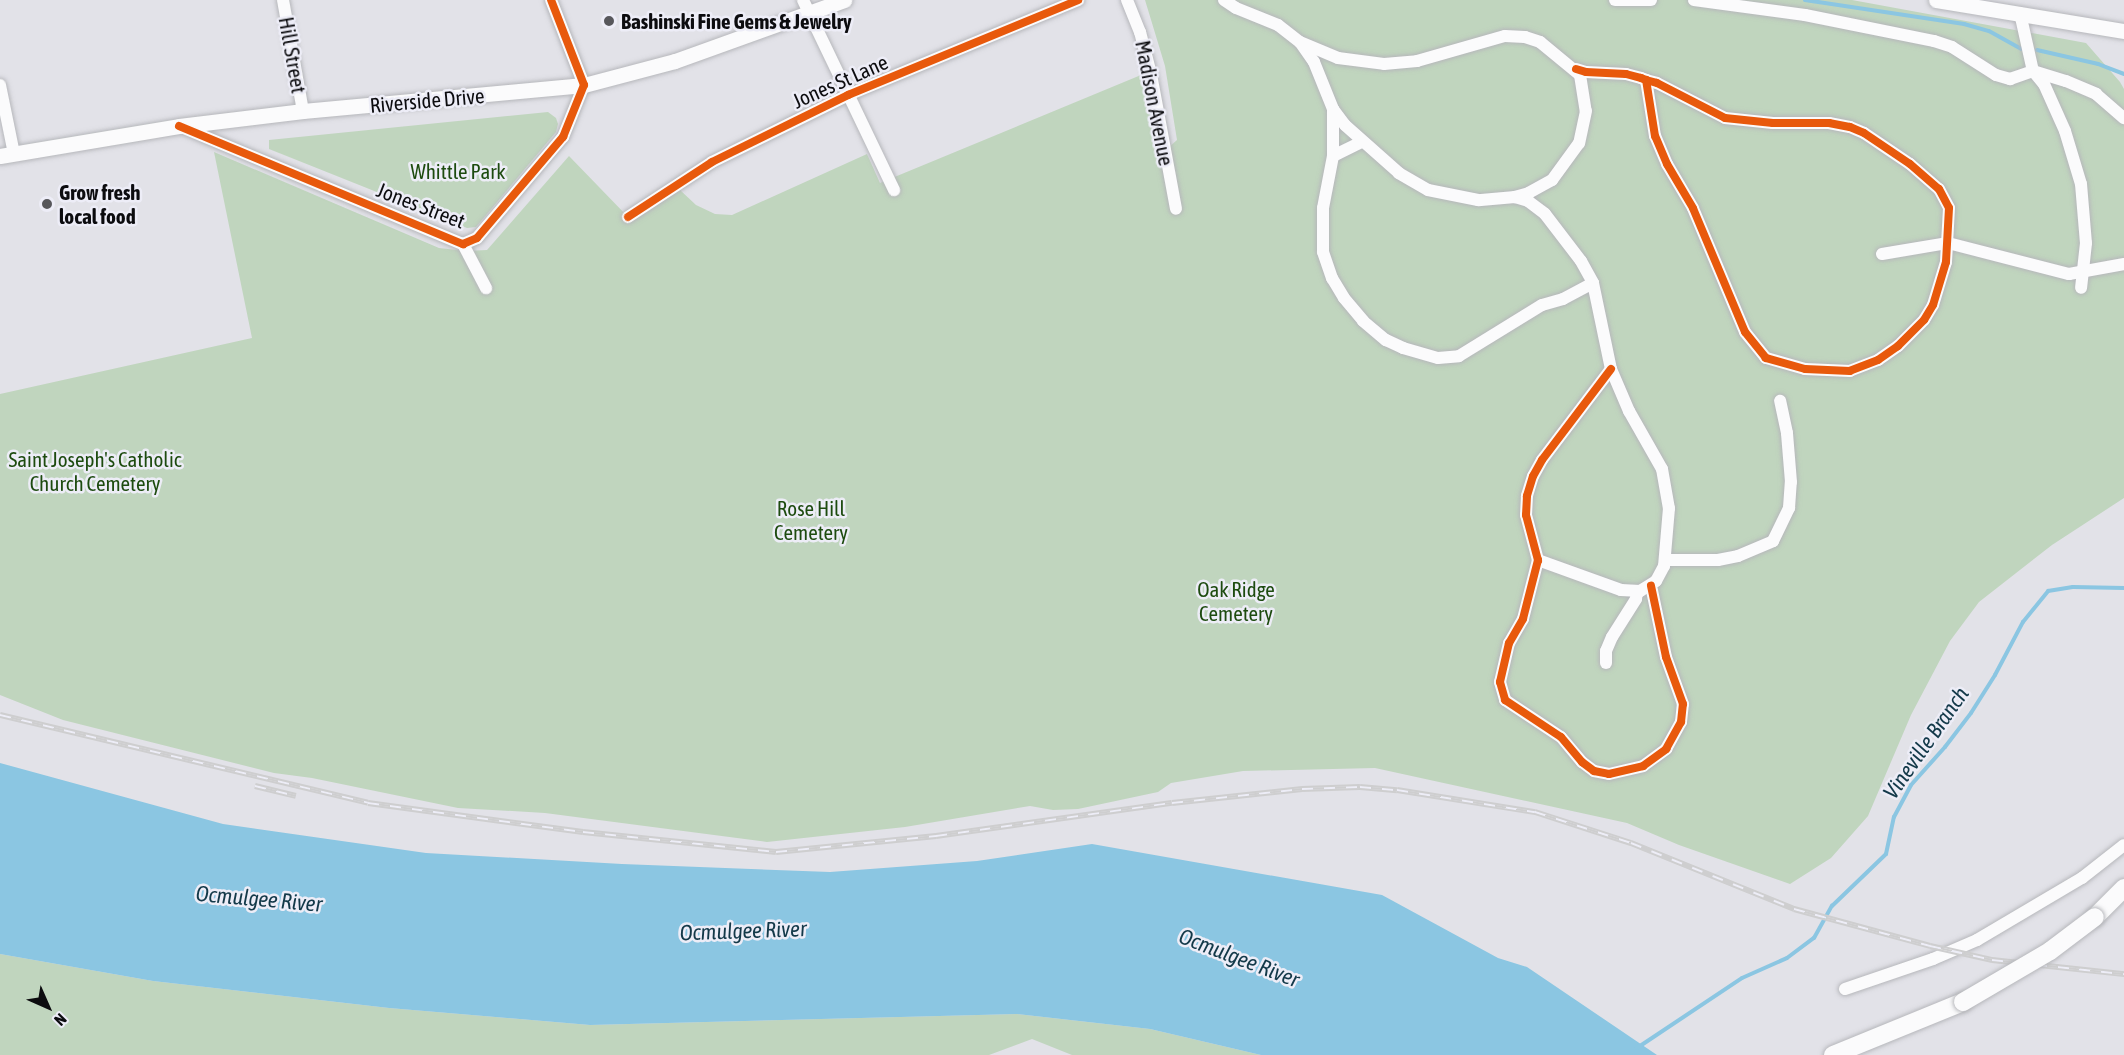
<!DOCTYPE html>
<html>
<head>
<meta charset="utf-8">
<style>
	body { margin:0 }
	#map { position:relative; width:2124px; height:1055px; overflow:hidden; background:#e2e2e8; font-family:"Asap Condensed",sans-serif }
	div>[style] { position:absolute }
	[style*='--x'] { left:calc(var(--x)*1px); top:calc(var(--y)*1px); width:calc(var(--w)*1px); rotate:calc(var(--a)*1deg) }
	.green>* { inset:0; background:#c0d5be }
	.water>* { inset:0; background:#8bc6e2 }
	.stream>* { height:4px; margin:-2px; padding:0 2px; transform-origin:2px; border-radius:2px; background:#8bc6e2 }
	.roads { filter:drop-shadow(0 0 2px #b6b7bb) drop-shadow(0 0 2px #b6b7bb) }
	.minor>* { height:12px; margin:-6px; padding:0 6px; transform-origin:6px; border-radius:6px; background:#fbfbfc }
	.major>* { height:15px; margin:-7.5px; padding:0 7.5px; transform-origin:7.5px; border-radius:7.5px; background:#fbfbfc }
	.highway>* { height:18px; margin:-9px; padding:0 9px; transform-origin:9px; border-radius:9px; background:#fbfbfc }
	.rail>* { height:6px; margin-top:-3px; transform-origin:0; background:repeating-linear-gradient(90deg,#ededf7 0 11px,#cececf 0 22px); box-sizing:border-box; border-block:2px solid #cececf }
	.bridges { filter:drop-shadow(0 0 2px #b6b7bb) drop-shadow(0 0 2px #b6b7bb) }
	.highway-bridge>* { height:18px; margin:-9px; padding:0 9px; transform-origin:9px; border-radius:9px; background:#fbfbfc }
	.cycleway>* { height:8px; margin:-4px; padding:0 4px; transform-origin:4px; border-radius:4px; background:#e8590c }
	.dots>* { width:16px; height:16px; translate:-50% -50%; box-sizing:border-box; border:3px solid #ededf7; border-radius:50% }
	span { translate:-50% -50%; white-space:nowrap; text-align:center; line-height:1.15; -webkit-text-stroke:5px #ededf7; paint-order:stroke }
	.poi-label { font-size:21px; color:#0c0c0f; font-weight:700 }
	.left { translate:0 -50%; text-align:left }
	.street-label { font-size:21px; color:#0c0c0f }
	.park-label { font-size:21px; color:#1d4b0f }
	.water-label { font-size:22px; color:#133949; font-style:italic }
	.north { position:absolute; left:18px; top:977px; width:60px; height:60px; -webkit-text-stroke:4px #ededf7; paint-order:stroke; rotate:135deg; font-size:16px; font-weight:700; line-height:24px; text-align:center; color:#0c0c0f }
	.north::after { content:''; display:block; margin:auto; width:21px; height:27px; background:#0c0c0f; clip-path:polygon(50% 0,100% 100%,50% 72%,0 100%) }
</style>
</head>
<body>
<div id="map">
	<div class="green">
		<div style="clip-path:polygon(1145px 0,1852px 0,2086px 43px,2120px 82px,2124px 89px,2124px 498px,2052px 545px,1979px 602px,1950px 641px,1911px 715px,1868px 816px,1831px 858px,1790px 884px,1679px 845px,1627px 823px,1375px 768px,1243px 771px,1171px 783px,1158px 792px,1078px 809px,1053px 810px,1030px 806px,905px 827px,767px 842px,545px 813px,458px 808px,312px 778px,274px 773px,63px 720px,0 695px,0 394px,252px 338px,214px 152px,439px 248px,466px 251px,487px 250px,569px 156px,629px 218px,680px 190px,696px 205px,715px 214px,732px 215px,867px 154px,880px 183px,1141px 75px,1160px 155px,1177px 140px,1165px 66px)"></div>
		<div style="clip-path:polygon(548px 112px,556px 118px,558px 124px,556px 132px,476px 227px,467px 228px,269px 149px,269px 140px)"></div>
		<div style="clip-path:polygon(0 954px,153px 981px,389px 1008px,590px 1025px,1017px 1014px,1150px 1029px,1261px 1055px,1072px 1055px,1032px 1039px,989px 1055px,0 1055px)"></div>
	</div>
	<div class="water">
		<div style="clip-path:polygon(0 763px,223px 824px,426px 853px,622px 864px,830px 872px,977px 861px,1092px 844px,1382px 895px,1498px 958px,1527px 967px,1657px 1055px,1261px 1055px,1150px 1029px,1017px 1014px,590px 1025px,389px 1008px,153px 981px,0 954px)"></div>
	</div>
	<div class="stream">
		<div style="--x:1805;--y:0;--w:161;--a:8.6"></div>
		<div style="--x:1964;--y:24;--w:26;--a:16"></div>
		<div style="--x:1989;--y:31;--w:37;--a:29"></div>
		<div style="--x:2037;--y:50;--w:63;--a:12.9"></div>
		<div style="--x:2098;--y:64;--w:28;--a:21"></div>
		<div style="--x:1637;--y:1048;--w:126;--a:-33.7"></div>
		<div style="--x:1742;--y:978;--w:49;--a:-24"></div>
		<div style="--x:1787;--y:958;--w:34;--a:-37"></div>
		<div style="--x:1814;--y:938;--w:37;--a:-61"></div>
		<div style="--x:1832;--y:906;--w:75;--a:-43.9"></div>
		<div style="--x:1886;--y:854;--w:38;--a:-78"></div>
		<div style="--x:1894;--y:817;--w:36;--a:-62"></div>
		<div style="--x:1911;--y:785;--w:51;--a:-48.2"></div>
		<div style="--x:1945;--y:747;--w:43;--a:-52.6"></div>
		<div style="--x:1971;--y:713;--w:45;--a:-57.7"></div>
		<div style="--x:1995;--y:675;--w:60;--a:-62.2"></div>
		<div style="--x:2023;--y:622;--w:40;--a:-51"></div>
		<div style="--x:2048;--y:591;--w:25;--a:-9"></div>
		<div style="--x:2073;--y:587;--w:51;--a:1.1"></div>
	</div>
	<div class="roads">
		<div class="minor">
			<div style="--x:283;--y:0;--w:113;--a:79.8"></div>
			<div style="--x:803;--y:0;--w:211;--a:64.4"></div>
			<div style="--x:1127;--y:0;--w:35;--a:68"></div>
			<div style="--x:1140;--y:32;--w:43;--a:75.3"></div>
			<div style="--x:1151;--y:74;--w:137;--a:79.5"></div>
			<div style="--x:1224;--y:0;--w:14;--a:34"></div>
			<div style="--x:1236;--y:8;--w:45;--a:22"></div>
			<div style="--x:1278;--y:25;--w:28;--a:38"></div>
			<div style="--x:1300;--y:42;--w:41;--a:22.8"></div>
			<div style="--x:1338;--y:58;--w:46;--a:7.4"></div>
			<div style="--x:1384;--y:64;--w:33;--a:-5"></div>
			<div style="--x:1417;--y:61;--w:91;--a:-15.9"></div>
			<div style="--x:1505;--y:36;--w:20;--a:3"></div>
			<div style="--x:1525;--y:37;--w:16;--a:18"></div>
			<div style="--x:1540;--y:42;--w:52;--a:39.5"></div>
			<div style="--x:1580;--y:75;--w:36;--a:81"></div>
			<div style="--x:1586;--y:111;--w:33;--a:102"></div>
			<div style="--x:1579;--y:143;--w:46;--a:126.1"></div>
			<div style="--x:1552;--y:180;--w:26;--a:151"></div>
			<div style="--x:1529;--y:193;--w:15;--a:164"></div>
			<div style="--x:1515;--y:197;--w:37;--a:175"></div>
			<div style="--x:1478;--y:200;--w:51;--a:-168.7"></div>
			<div style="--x:1428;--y:190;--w:34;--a:-150"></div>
			<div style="--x:1399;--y:173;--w:72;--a:-138.4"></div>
			<div style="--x:1345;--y:125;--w:20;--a:-127"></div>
			<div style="--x:1333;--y:109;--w:51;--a:-112"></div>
			<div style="--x:1314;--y:62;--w:24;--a:-125"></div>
			<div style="--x:1615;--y:0;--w:36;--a:0"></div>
			<div style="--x:1694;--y:0;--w:112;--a:7.7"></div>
			<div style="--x:1805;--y:15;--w:132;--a:11.4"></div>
			<div style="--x:1934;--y:41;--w:19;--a:18"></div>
			<div style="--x:1952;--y:47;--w:52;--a:32.5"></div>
			<div style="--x:1996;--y:75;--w:15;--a:16"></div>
			<div style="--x:2010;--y:79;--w:24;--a:-19"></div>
			<div style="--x:2033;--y:71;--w:17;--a:50"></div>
			<div style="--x:2044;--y:84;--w:51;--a:65.9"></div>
			<div style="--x:2065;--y:131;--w:55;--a:73.2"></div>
			<div style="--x:2081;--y:184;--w:59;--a:85.2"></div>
			<div style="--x:2086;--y:243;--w:45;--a:96.3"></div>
			<div style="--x:2020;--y:13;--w:59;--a:77.4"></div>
			<div style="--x:2033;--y:71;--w:34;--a:17"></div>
			<div style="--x:2066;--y:81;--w:33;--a:23"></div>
			<div style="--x:2096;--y:94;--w:37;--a:41"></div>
			<div style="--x:1576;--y:69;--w:10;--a:17"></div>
			<div style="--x:1586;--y:72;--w:40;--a:2.9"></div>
			<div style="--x:1626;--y:74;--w:16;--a:15"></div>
			<div style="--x:1641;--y:78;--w:5;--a:22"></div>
			<div style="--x:1646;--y:80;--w:11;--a:15"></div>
			<div style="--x:1657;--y:83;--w:76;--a:27.2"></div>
			<div style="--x:1725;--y:118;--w:48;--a:5.9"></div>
			<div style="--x:1773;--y:123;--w:56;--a:0"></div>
			<div style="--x:1829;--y:123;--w:21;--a:11"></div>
			<div style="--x:1850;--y:127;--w:15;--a:23"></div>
			<div style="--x:1864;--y:133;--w:55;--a:34"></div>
			<div style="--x:1910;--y:164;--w:38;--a:41"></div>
			<div style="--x:1939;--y:189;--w:21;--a:62"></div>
			<div style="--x:1949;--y:208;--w:54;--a:93.2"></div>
			<div style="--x:1946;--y:262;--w:45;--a:106.8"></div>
			<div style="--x:1933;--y:305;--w:17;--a:121"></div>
			<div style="--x:1924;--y:320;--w:37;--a:135"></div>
			<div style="--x:1898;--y:346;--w:24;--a:145"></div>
			<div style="--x:1878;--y:360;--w:30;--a:159"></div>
			<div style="--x:1850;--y:371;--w:45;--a:-177.5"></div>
			<div style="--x:1805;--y:369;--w:41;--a:-164.2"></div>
			<div style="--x:1766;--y:358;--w:33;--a:-129"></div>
			<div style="--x:1745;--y:332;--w:134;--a:-112.8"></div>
			<div style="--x:1693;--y:208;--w:51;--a:-120.6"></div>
			<div style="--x:1667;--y:164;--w:30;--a:-113"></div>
			<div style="--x:1655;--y:136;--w:57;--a:-99.1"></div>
			<div style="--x:0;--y:85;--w:70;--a:78.5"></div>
			<div style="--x:1333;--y:109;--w:47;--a:90"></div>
			<div style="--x:1333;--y:156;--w:53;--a:100.9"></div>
			<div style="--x:1323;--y:208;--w:44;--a:90"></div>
			<div style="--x:1323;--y:252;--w:28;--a:71"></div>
			<div style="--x:1332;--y:278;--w:23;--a:59"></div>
			<div style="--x:1344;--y:298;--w:30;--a:50"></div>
			<div style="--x:1363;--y:321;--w:30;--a:40"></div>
			<div style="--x:1386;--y:340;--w:19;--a:25"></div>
			<div style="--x:1403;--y:348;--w:36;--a:16"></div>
			<div style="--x:1438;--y:358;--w:21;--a:-5"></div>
			<div style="--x:1459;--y:356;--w:97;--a:-31.6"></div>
			<div style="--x:1542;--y:305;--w:22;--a:-16"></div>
			<div style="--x:1563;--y:299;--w:34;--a:-28"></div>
			<div style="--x:179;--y:126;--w:308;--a:22.6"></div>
			<div style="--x:463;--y:244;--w:15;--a:-23"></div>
			<div style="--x:477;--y:238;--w:133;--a:-49.6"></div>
			<div style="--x:563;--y:137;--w:56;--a:-68"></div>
			<div style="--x:584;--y:85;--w:91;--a:-111.2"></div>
			<div style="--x:1333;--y:156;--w:32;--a:-26"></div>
			<div style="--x:1515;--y:197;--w:14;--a:17"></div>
			<div style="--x:1528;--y:201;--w:21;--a:37"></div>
			<div style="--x:1545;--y:214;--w:59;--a:52.5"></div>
			<div style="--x:1581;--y:261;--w:25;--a:61"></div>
			<div style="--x:1593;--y:283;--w:88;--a:78.2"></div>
			<div style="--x:1611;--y:369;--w:46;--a:66.8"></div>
			<div style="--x:1629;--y:411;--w:67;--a:60.4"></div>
			<div style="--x:1662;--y:469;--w:40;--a:80"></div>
			<div style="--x:1669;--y:508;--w:58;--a:94.9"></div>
			<div style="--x:1664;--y:566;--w:17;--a:118"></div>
			<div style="--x:1656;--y:581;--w:19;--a:148"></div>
			<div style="--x:1640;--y:591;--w:19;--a:-177"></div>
			<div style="--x:1621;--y:590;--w:88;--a:-160.1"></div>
			<div style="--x:628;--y:217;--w:100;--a:-33.2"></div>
			<div style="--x:712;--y:162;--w:152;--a:-26.2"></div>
			<div style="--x:848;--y:95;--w:249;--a:-22.4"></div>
			<div style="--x:463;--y:244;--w:50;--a:62.4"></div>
			<div style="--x:1882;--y:254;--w:67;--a:-9.5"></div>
			<div style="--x:1948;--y:243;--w:125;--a:14.4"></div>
			<div style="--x:2069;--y:274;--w:56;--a:-10.3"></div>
			<div style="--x:1611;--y:369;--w:114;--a:127.2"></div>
			<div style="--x:1542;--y:460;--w:18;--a:119"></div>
			<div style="--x:1533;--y:476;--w:21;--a:107"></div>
			<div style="--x:1527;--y:496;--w:19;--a:93"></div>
			<div style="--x:1526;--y:515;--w:47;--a:75.1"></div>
			<div style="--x:1538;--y:560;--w:61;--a:104.3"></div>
			<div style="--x:1523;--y:619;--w:28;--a:120"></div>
			<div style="--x:1509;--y:643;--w:40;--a:103"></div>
			<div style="--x:1500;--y:682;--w:19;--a:74"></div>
			<div style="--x:1505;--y:700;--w:67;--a:33.5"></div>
			<div style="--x:1561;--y:737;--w:33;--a:50"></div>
			<div style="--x:1582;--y:762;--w:15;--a:37"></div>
			<div style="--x:1594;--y:771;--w:15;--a:11"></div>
			<div style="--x:1609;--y:774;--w:35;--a:-13"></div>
			<div style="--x:1643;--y:766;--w:29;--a:-36"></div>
			<div style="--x:1666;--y:749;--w:31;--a:-61"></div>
			<div style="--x:1681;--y:722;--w:18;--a:-84"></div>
			<div style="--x:1683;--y:704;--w:50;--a:-109.9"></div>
			<div style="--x:1666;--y:657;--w:73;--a:-101.9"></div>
			<div style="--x:1665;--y:560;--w:53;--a:0"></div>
			<div style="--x:1718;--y:560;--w:20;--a:-11"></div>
			<div style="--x:1738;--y:556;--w:38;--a:-23"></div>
			<div style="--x:1773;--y:541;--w:37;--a:-64"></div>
			<div style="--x:1789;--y:508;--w:26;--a:-86"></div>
			<div style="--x:1791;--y:482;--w:49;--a:-94.7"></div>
			<div style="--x:1787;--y:433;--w:33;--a:-102"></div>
			<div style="--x:1606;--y:663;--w:12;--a:-90"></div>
			<div style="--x:1606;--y:651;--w:15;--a:-67"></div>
			<div style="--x:1612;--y:637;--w:45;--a:-57.7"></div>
			<div style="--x:1636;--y:599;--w:7;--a:-82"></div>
			<div style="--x:1845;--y:989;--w:93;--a:-18.8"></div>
			<div style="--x:1933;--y:959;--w:48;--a:-23.4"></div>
			<div style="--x:1977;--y:940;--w:122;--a:-30.6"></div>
			<div style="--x:2082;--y:878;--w:53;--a:-38.2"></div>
		</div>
		<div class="major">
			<div style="--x:1936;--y:0;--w:191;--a:9.4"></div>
			<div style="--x:0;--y:156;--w:181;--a:-9.5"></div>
			<div style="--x:179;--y:126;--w:125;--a:-6.9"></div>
			<div style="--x:303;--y:111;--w:282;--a:-5.3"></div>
			<div style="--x:584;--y:85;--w:94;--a:-14.8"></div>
			<div style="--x:675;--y:61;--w:180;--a:-19.8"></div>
		</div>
		<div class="highway">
			<div style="--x:2095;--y:917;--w:41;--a:-45"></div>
			<div style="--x:1833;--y:1055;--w:140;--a:-22.2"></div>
		</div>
	</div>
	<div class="rail">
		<div style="--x:0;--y:715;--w:378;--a:13.4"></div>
		<div style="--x:368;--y:803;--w:217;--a:7.7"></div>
		<div style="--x:583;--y:832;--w:194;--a:5.9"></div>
		<div style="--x:776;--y:852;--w:161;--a:-5.7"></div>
		<div style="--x:936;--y:836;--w:238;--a:-8"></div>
		<div style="--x:1172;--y:803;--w:131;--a:-6.1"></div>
		<div style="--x:1302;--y:789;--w:58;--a:-2"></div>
		<div style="--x:1360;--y:787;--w:37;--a:5"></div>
		<div style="--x:1397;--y:790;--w:140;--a:9.1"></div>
		<div style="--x:1535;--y:812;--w:101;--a:17.9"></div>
		<div style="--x:1631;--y:843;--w:176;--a:22"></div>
		<div style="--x:1794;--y:909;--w:141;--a:15.2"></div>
		<div style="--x:1930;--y:946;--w:64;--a:12.7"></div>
		<div style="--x:1992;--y:960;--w:133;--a:6.1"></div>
		<div style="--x:255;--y:786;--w:42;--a:13.7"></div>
	</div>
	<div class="bridges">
		<div class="highway-bridge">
			<div style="--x:1963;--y:1002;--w:101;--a:-30.4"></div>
			<div style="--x:2050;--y:951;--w:56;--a:-37.1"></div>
		</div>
	</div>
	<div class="cycleway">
		<div style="--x:1576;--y:69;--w:10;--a:17"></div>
		<div style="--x:1586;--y:72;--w:40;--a:2.9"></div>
		<div style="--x:1626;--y:74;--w:16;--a:15"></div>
		<div style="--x:1641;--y:78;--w:5;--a:22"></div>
		<div style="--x:1646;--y:80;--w:11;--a:15"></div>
		<div style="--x:1657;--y:83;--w:76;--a:27.2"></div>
		<div style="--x:1725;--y:118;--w:48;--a:5.9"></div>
		<div style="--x:1773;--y:123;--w:56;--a:0"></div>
		<div style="--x:1829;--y:123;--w:21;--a:11"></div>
		<div style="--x:1850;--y:127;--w:15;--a:23"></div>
		<div style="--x:1864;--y:133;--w:55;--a:34"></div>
		<div style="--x:1910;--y:164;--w:38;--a:41"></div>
		<div style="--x:1939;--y:189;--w:21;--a:62"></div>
		<div style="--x:1949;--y:208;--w:54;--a:93.2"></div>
		<div style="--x:1946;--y:262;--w:45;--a:106.8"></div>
		<div style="--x:1933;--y:305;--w:17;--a:121"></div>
		<div style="--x:1924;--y:320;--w:37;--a:135"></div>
		<div style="--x:1898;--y:346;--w:24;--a:145"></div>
		<div style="--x:1878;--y:360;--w:30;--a:159"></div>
		<div style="--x:1850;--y:371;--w:45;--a:-177.5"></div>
		<div style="--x:1805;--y:369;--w:41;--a:-164.2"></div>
		<div style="--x:1766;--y:358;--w:33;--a:-129"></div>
		<div style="--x:1745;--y:332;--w:134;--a:-112.8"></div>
		<div style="--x:1693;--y:208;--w:51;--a:-120.6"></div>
		<div style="--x:1667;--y:164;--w:30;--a:-113"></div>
		<div style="--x:1655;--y:136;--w:57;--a:-99.1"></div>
		<div style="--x:179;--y:126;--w:308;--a:22.6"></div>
		<div style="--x:463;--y:244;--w:15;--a:-23"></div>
		<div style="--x:477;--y:238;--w:133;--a:-49.6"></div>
		<div style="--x:563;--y:137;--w:56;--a:-68"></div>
		<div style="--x:584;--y:85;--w:91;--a:-111.2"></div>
		<div style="--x:628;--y:217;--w:100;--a:-33.2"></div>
		<div style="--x:712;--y:162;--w:152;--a:-26.2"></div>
		<div style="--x:848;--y:95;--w:249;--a:-22.4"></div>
		<div style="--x:1611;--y:369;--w:114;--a:127.2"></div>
		<div style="--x:1542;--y:460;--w:18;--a:119"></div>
		<div style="--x:1533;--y:476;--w:21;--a:107"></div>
		<div style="--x:1527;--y:496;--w:19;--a:93"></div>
		<div style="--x:1526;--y:515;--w:47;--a:75.1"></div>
		<div style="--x:1538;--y:560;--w:61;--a:104.3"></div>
		<div style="--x:1523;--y:619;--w:28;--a:120"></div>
		<div style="--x:1509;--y:643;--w:40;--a:103"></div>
		<div style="--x:1500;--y:682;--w:19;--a:74"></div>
		<div style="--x:1505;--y:700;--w:67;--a:33.5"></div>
		<div style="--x:1561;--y:737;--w:33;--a:50"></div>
		<div style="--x:1582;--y:762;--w:15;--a:37"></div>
		<div style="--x:1594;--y:771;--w:15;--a:11"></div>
		<div style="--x:1609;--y:774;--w:35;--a:-13"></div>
		<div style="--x:1643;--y:766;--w:29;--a:-36"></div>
		<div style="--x:1666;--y:749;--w:31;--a:-61"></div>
		<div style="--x:1681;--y:722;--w:18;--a:-84"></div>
		<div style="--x:1683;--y:704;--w:50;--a:-109.9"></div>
		<div style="--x:1666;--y:657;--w:73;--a:-101.9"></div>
	</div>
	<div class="dots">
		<div style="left:609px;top:21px;background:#57575b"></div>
		<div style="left:47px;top:204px;background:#57575b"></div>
	</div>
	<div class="poi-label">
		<span class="left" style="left:621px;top:21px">Bashinski Fine Gems &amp; Jewelry</span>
		<span class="left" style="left:59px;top:204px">Grow fresh<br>local food</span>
	</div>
	<div class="street-label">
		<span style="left:293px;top:55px;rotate:80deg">Hill Street</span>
		<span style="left:840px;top:81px;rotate:-24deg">Jones St Lane</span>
		<span style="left:427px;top:100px;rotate:-5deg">Riverside Drive</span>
		<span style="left:1155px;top:103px;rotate:79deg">Madison Avenue</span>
		<span style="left:421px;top:205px;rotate:21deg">Jones Street</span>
	</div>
	<div class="park-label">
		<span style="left:458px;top:171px">Whittle Park</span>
		<span style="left:95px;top:471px">Saint Joseph's Catholic<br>Church Cemetery</span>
		<span style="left:811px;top:520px">Rose Hill<br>Cemetery</span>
		<span style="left:1236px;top:601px">Oak Ridge<br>Cemetery</span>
	</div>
	<div class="water-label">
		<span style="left:1926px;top:743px;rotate:-55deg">Vineville Branch</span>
		<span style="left:259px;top:899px;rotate:5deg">Ocmulgee River</span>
		<span style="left:743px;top:931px;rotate:-2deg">Ocmulgee River</span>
		<span style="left:1239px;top:958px;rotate:21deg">Ocmulgee River</span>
	</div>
	<div class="north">N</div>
</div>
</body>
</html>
